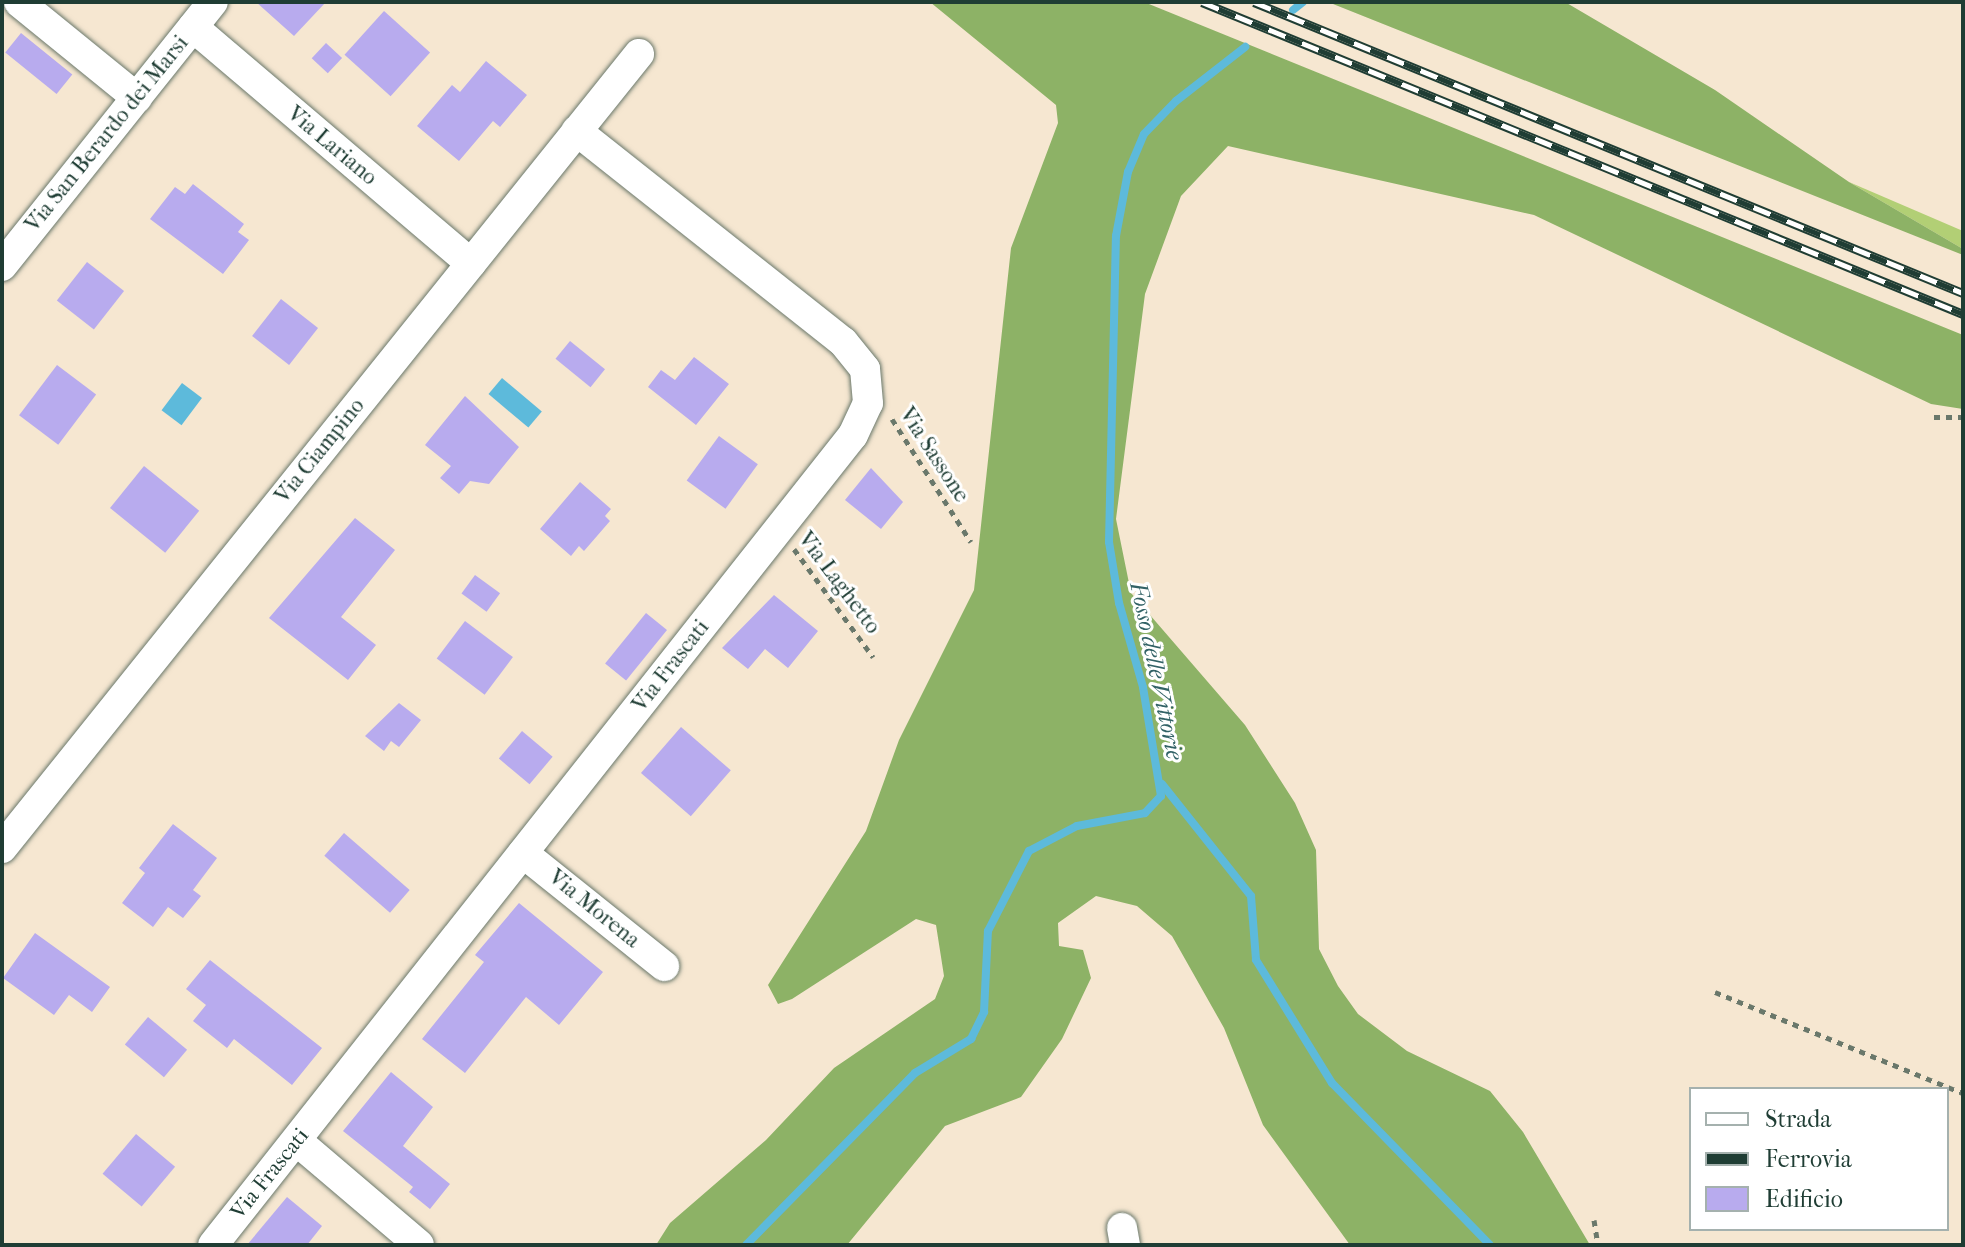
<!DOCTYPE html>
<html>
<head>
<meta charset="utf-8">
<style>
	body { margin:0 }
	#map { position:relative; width:1965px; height:1247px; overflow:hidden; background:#f6e7d1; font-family:"IM FELL French Canon",serif }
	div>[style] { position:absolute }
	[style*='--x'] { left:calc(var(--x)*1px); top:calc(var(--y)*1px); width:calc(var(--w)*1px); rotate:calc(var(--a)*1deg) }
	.green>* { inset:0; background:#b2cf75 }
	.forest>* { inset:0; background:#8db266 }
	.water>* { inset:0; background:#5dbadb; transform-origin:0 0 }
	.stream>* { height:8px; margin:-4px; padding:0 4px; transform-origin:4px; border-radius:4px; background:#5dbadb }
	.building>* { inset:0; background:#b8abee; transform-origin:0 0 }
	.path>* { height:5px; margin-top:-2.5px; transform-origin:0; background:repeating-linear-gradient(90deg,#6a786b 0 6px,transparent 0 12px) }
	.roads { filter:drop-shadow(0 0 2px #6a786b) drop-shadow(0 0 2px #6a786b) }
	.minor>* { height:30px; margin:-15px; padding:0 15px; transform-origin:15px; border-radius:15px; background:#fff }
	.rail>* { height:9px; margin-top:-4.5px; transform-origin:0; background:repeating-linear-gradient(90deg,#fff 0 18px,#1f3d34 0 36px); box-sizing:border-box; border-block:2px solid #1f3d34 }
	span { translate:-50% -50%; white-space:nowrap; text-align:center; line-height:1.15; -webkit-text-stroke:6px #fff; paint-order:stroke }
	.street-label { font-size:22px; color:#1f3d34 }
	.water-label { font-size:24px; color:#326266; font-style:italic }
	.frame { position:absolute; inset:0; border:4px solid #1f3d34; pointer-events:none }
	.legend { position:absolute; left:1689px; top:1087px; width:260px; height:144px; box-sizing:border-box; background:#fff; border:2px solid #a5b1ae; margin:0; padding:10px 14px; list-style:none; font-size:24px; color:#1f3d34 }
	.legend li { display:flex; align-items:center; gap:16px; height:40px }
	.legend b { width:40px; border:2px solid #a5b1ae }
</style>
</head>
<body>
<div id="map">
	<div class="green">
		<div style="clip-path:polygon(1849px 182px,1963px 231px,1963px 249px)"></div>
	</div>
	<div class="forest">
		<div style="clip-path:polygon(930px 2px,1144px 2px,1963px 335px,1963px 409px,1931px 404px,1534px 215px,1228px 146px,1181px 196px,1145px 294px,1116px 519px,1131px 593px,1245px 725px,1295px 803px,1316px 850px,1319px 949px,1338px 986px,1358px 1014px,1407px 1051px,1490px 1091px,1523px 1132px,1590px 1245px,1350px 1245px,1263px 1125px,1224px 1028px,1172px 936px,1137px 906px,1096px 896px,1058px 923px,1059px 946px,1083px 950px,1091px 978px,1062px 1039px,1021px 1097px,945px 1126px,847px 1245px,656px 1245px,670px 1223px,766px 1140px,834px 1068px,935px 999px,944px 976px,936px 925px,916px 919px,792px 999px,778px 1004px,768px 985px,866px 831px,899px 740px,974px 590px,1011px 248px,1058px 123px,1056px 105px)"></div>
		<div style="clip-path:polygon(1328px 2px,1565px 2px,1715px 90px,1849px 182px,1963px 249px,1963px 255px)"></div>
	</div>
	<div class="water">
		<div style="left:502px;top:378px;width:52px;height:21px;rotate:40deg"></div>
		<div style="left:182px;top:383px;width:25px;height:34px;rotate:37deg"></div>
	</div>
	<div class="stream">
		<div style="--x:1293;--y:10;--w:13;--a:-39"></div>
		<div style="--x:1162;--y:784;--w:143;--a:51.5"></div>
		<div style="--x:1251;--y:896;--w:64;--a:85.5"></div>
		<div style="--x:1256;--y:960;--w:145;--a:58.3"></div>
		<div style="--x:1332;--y:1083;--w:226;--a:45.7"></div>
		<div style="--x:746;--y:1245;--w:241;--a:-45.5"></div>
		<div style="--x:915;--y:1073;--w:66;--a:-31.3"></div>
		<div style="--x:971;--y:1039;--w:30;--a:-64"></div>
		<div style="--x:984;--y:1012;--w:81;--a:-87.2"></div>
		<div style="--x:988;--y:931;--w:90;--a:-62.9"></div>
		<div style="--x:1029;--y:851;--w:54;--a:-27.5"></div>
		<div style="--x:1077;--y:826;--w:69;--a:-10.8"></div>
		<div style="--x:1145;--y:813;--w:23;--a:-47"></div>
		<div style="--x:1161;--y:796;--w:110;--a:-99.4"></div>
		<div style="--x:1143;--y:687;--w:87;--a:-105.9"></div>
		<div style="--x:1119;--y:603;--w:62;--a:-99.3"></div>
		<div style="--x:1109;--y:542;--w:306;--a:-88.7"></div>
		<div style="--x:1116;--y:236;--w:65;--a:-79.4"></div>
		<div style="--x:1128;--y:172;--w:41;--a:-67.2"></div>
		<div style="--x:1144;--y:134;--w:46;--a:-45.9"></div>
		<div style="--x:1176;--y:101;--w:88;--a:-38"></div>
	</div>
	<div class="building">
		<div style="clip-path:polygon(256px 2px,326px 2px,294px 36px)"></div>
		<div style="left:384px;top:11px;width:62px;height:59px;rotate:42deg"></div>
		<div style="left:21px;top:33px;width:66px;height:25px;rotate:39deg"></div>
		<div style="left:326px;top:43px;width:22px;height:21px;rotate:43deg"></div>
		<div style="clip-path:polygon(486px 61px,527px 95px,500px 127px,493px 121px,459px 161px,417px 126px,452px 85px,460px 92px)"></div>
		<div style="clip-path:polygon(193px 184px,244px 224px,238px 232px,249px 240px,223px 274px,150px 219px,175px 187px,185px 194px)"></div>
		<div style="left:87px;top:262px;width:47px;height:49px;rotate:38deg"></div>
		<div style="left:281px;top:299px;width:47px;height:47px;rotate:38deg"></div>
		<div style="left:570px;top:341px;width:45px;height:23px;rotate:39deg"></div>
		<div style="clip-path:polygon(694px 357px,729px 384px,696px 425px,648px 387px,661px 370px,675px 380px)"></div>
		<div style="left:57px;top:365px;width:49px;height:63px;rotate:37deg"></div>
		<div style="clip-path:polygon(465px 396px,519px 447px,489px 484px,470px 481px,459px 494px,440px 478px,451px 466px,425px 445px)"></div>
		<div style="left:719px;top:436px;width:48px;height:55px;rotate:36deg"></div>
		<div style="left:144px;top:466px;width:71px;height:54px;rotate:39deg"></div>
		<div style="clip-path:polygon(871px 468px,903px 502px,881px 529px,845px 500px)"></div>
		<div style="clip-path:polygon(580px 482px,611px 509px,605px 516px,610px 521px,584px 551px,579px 546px,571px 556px,540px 529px)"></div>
		<div style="clip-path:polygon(355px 518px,395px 550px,341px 617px,376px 645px,348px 680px,269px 618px)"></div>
		<div style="left:475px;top:575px;width:31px;height:23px;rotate:36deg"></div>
		<div style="clip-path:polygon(774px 595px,818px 631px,788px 668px,765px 649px,748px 669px,722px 648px)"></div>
		<div style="left:646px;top:613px;width:27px;height:65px;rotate:39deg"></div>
		<div style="left:465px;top:621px;width:60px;height:47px;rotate:37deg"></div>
		<div style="clip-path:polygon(399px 703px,421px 720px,399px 747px,391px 741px,384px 751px,365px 736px)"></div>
		<div style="left:681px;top:727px;width:66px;height:61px;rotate:41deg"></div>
		<div style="left:522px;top:731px;width:40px;height:36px;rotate:40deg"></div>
		<div style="clip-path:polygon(173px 824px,217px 858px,193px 890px,201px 896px,183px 918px,168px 907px,153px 927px,122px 903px,145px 873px,139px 868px)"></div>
		<div style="left:344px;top:833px;width:87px;height:30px;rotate:41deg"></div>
		<div style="clip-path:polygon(519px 903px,603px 972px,559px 1025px,526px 997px,465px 1073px,422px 1039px,484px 962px,475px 955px)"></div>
		<div style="clip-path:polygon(35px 933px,110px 987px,92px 1012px,69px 995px,54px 1015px,3px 978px)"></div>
		<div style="clip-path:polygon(210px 960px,322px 1048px,292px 1085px,234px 1039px,227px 1048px,193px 1021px,206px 1005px,186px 989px)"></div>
		<div style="left:148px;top:1017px;width:51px;height:36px;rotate:40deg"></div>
		<div style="clip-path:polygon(391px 1072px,433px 1107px,403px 1146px,450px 1184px,430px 1209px,409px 1192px,413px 1187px,343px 1131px)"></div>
		<div style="left:136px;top:1134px;width:51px;height:52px;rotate:40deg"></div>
		<div style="clip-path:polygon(287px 1197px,322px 1226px,307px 1245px,247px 1245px)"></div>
	</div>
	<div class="path">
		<div style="--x:1934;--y:417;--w:29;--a:0"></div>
		<div style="--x:892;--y:419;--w:146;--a:57.3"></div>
		<div style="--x:794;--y:549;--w:134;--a:53.8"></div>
		<div style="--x:1715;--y:992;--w:268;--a:22.2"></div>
		<div style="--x:1594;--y:1220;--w:25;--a:81"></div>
	</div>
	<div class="roads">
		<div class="minor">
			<div style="--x:19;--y:2;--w:152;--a:39.1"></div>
			<div style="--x:193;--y:27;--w:365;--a:40.4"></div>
			<div style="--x:2;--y:266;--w:338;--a:-51.4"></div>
			<div style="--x:2;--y:848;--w:1018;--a:-51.26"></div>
			<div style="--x:523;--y:853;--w:181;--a:38.7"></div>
			<div style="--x:297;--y:1141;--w:160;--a:40.4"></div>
			<div style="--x:1122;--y:1228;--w:17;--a:80"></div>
			<div style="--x:213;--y:1245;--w:1032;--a:-51.69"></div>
			<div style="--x:853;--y:435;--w:35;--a:-65"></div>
			<div style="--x:868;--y:403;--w:34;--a:-95"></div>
			<div style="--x:865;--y:369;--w:35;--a:-129"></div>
			<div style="--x:843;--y:342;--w:340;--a:-141.6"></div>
		</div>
	</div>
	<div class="rail">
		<div style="--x:1202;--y:2;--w:822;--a:22.29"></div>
		<div style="--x:1254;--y:2;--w:766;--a:22.32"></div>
	</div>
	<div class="street-label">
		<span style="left:107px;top:134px;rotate:-51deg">Via San Berardo dei Marsi</span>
		<span style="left:332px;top:146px;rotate:40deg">Via Lariano</span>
		<span style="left:320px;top:451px;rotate:-51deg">Via Ciampino</span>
		<span style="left:934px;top:455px;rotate:57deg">Via Sassone</span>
		<span style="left:839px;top:583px;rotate:53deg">Via Laghetto</span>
		<span style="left:671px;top:666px;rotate:-52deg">Via Frascati</span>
		<span style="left:594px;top:909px;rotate:39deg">Via Morena</span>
		<span style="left:270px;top:1174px;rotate:-51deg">Via Frascati</span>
	</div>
	<div class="water-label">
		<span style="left:1156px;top:671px;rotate:78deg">Fosso delle Vittorie</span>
	</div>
	<div class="frame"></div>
	<ul class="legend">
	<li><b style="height:10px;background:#fff"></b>Strada</li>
	<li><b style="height:10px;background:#1f3d34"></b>Ferrovia</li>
	<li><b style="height:22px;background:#b8abee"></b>Edificio</li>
	</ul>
</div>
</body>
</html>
